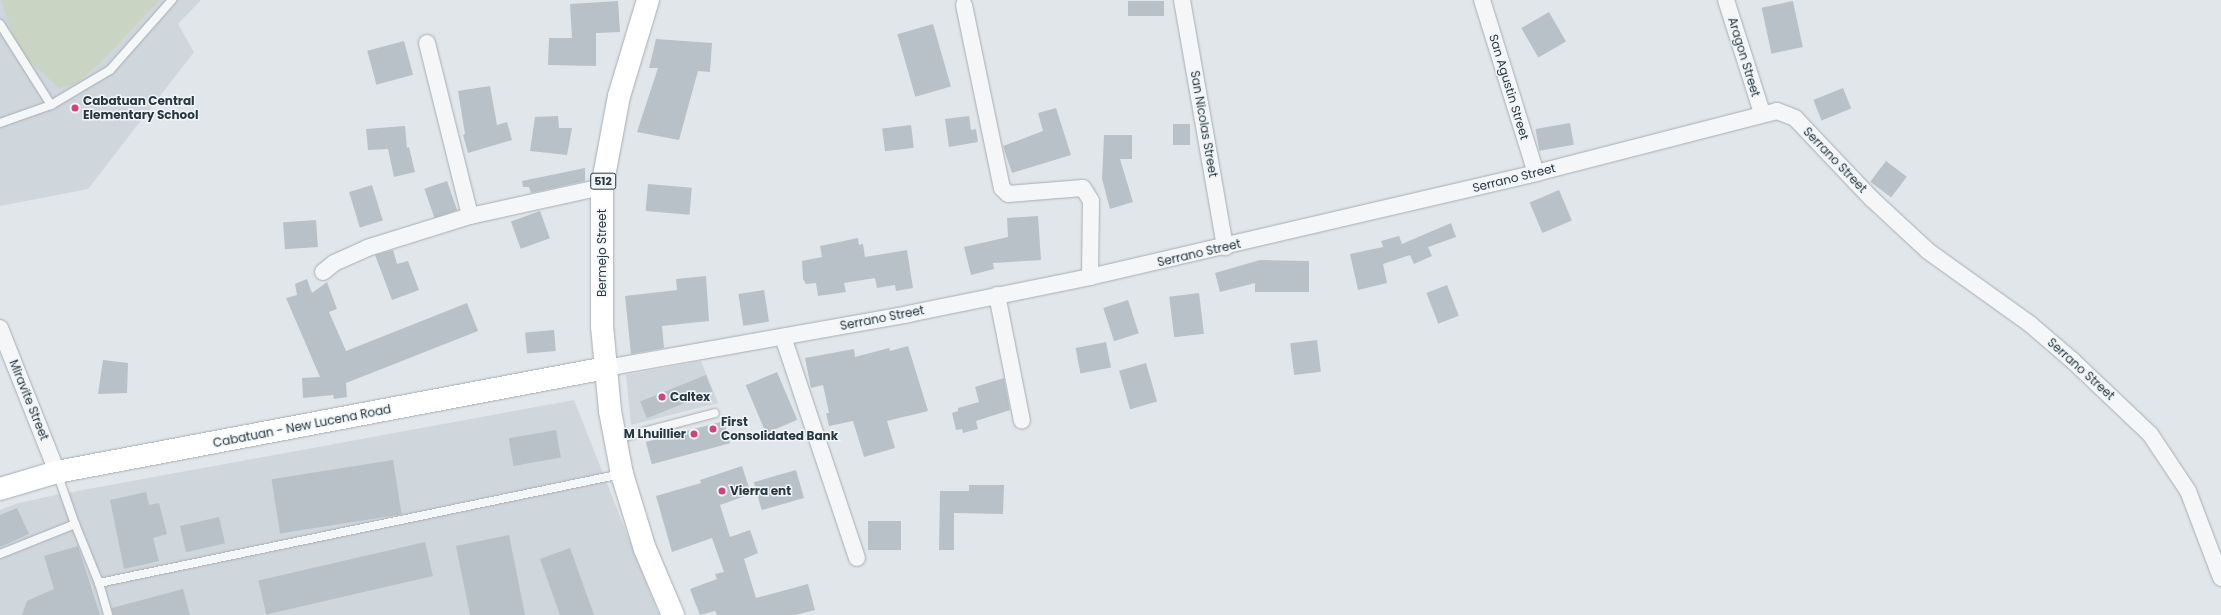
<!DOCTYPE html>
<html>
<head>
<meta charset="utf-8">
<style>
	body { margin:0 }
	#map { position:relative; width:2221px; height:615px; overflow:hidden; background:#e1e6ea; font-family:Poppins,sans-serif }
	div>[style] { position:absolute }
	[style*='--x'] { left:calc(var(--x)*1px); top:calc(var(--y)*1px); width:calc(var(--w)*1px); rotate:calc(var(--a)*1deg) }
	.built>* { inset:0; background:#cfd6dc }
	.green>* { inset:0; background:#cad4c2 }
	.building>* { inset:0; background:#b8c1c7; transform-origin:0 0 }
	.roads { filter:drop-shadow(0 0 1px #a6aeb4) drop-shadow(0 0 1px #a6aeb4) }
	.service>* { height:8px; margin:-4px; padding:0 4px; transform-origin:4px; border-radius:4px; background:#f4f6f8 }
	.minor>* { height:16px; margin:-8px; padding:0 8px; transform-origin:8px; border-radius:8px; background:#f4f6f8 }
	.secondary>* { height:22px; margin:-11px; padding:0 11px; transform-origin:11px; border-radius:11px; background:#fff }
	.primary>* { height:22px; margin:-11px; padding:0 11px; transform-origin:11px; border-radius:11px; background:#fff }
	.dots>* { width:11px; height:11px; translate:-50% -50%; box-sizing:border-box; border:2px solid #f1f5f7; border-radius:50% }
	span { translate:-50% -50%; white-space:nowrap; text-align:center; line-height:1.15; -webkit-text-stroke:3px #f1f5f7; paint-order:stroke }
	.shield-label span { padding:1px 3px; background:#f1f5f7; border:1px solid; border-radius:3px; -webkit-text-stroke-width:0 }
	.shield-label { font-size:11px; color:#283842; font-weight:700 }
	.street-label { font-size:12px; color:#283842 }
	.poi-label { font-size:12px; color:#283842; font-weight:700 }
	.left { translate:0 -50%; text-align:left }
	.right { translate:-100% -50%; text-align:right }
</style>
</head>
<body>
<div id="map">
	<div class="built">
		<div style="clip-path:polygon(0 0,201px 0,178px 24px,194px 52px,88px 189px,0 206px)"></div>
		<div style="clip-path:polygon(701px 361px,718px 403px,631px 425px,626px 375px)"></div>
		<div style="clip-path:polygon(574px 400px,659px 615px,0 615px,0 510px,18px 503px,61px 494px)"></div>
	</div>
	<div class="green">
		<div style="clip-path:polygon(1px 0,160px 0,99px 64px,76px 84px,59px 88px,28px 60px,14px 38px)"></div>
	</div>
	<div class="building">
		<div style="clip-path:polygon(618px 1px,620px 32px,596px 33px,596px 66px,548px 65px,549px 38px,572px 38px,570px 4px)"></div>
		<div style="left:1128px;top:1px;width:36px;height:15px"></div>
		<div style="left:1793px;top:1px;width:47px;height:32px;rotate:78deg"></div>
		<div style="left:1549px;top:12px;width:34px;height:32px;rotate:60deg"></div>
		<div style="left:933px;top:24px;width:65px;height:37px;rotate:74deg"></div>
		<div style="clip-path:polygon(656px 39px,712px 43px,710px 72px,698px 71px,679px 140px,637px 132px,658px 68px,649px 68px)"></div>
		<div style="left:404px;top:41px;width:35px;height:38px;rotate:75deg"></div>
		<div style="clip-path:polygon(490px 86px,497px 125px,507px 122px,512px 140px,468px 153px,463px 135px,465px 134px,458px 91px)"></div>
		<div style="left:1843px;top:88px;width:22px;height:32px;rotate:68deg"></div>
		<div style="clip-path:polygon(1056px 108px,1071px 155px,1012px 173px,1003px 146px,1043px 131px,1038px 113px)"></div>
		<div style="clip-path:polygon(558px 116px,559px 128px,572px 128px,567px 155px,530px 151px,535px 117px)"></div>
		<div style="clip-path:polygon(969px 116px,971px 130px,976px 129px,978px 142px,949px 147px,945px 119px)"></div>
		<div style="left:1570px;top:123px;width:22px;height:35px;rotate:80deg"></div>
		<div style="left:1173px;top:124px;width:17px;height:21px"></div>
		<div style="left:911px;top:125px;width:23px;height:29px;rotate:83deg"></div>
		<div style="clip-path:polygon(405px 126px,407px 148px,409px 147px,415px 172px,394px 177px,388px 149px,368px 150px,366px 129px)"></div>
		<div style="clip-path:polygon(1104px 135px,1132px 135px,1132px 159px,1120px 159px,1133px 202px,1110px 209px,1102px 179px)"></div>
		<div style="left:1886px;top:161px;width:26px;height:26px;rotate:37deg"></div>
		<div style="clip-path:polygon(585px 168px,585px 181px,531px 193px,529px 187px,523px 187px,522px 181px)"></div>
		<div style="left:447px;top:181px;width:31px;height:24px;rotate:71deg"></div>
		<div style="left:648px;top:184px;width:44px;height:27px;rotate:5deg"></div>
		<div style="left:372px;top:185px;width:37px;height:24px;rotate:73deg"></div>
		<div style="left:1559px;top:190px;width:33px;height:32px;rotate:67deg"></div>
		<div style="left:540px;top:211px;width:29px;height:31px;rotate:70deg"></div>
		<div style="clip-path:polygon(1038px 216px,1041px 260px,993px 263px,994px 269px,971px 275px,964px 247px,1008px 237px,1007px 218px)"></div>
		<div style="left:316px;top:220px;width:27px;height:33px;rotate:86deg"></div>
		<div style="clip-path:polygon(1451px 223px,1456px 237px,1428px 247px,1432px 256px,1414px 264px,1410px 255px,1383px 264px,1387px 283px,1358px 290px,1350px 254px,1383px 247px,1381px 241px,1399px 236px,1402px 244px)"></div>
		<div style="clip-path:polygon(858px 238px,859px 245px,863px 244px,865px 257px,907px 250px,913px 288px,896px 291px,895px 285px,877px 288px,875px 278px,844px 283px,846px 292px,818px 296px,816px 283px,806px 284px,803px 279px,802px 261px,822px 257px,820px 246px)"></div>
		<div style="clip-path:polygon(393px 250px,397px 264px,408px 261px,419px 290px,392px 300px,375px 255px)"></div>
		<div style="clip-path:polygon(1260px 260px,1309px 261px,1309px 292px,1255px 292px,1255px 283px,1220px 292px,1215px 273px)"></div>
		<div style="clip-path:polygon(706px 276px,709px 321px,662px 326px,664px 348px,631px 354px,625px 296px,677px 290px,676px 279px)"></div>
		<div style="clip-path:polygon(307px 279px,312px 293px,327px 282px,337px 309px,329px 312px,346px 351px,467px 303px,478px 331px,346px 383px,347px 397px,334px 399px,333px 395px,303px 398px,302px 378px,320px 377px,286px 298px,297px 295px,295px 284px)"></div>
		<div style="left:1447px;top:285px;width:33px;height:22px;rotate:69deg"></div>
		<div style="left:764px;top:290px;width:32px;height:26px;rotate:81deg"></div>
		<div style="left:1199px;top:293px;width:41px;height:30px;rotate:83deg"></div>
		<div style="left:1128px;top:300px;width:35px;height:26px;rotate:72deg"></div>
		<div style="left:554px;top:330px;width:21px;height:29px;rotate:85deg"></div>
		<div style="left:1317px;top:340px;width:32px;height:27px;rotate:83deg"></div>
		<div style="left:1106px;top:342px;width:26px;height:31px;rotate:79deg"></div>
		<div style="clip-path:polygon(908px 346px,928px 411px,887px 421px,895px 448px,864px 457px,853px 421px,829px 426px,826px 413px,829px 413px,823px 385px,811px 388px,805px 358px,854px 349px,855px 357px,889px 348px,890px 351px)"></div>
		<div style="clip-path:polygon(103px 360px,128px 363px,127px 393px,98px 394px)"></div>
		<div style="left:1146px;top:363px;width:40px;height:28px;rotate:74deg"></div>
		<div style="left:777px;top:372px;width:52px;height:34px;rotate:67deg"></div>
		<div style="left:706px;top:375px;width:18px;height:71px;rotate:68deg"></div>
		<div style="clip-path:polygon(1004px 378px,1010px 410px,976px 421px,978px 429px,963px 433px,962px 429px,956px 430px,952px 413px,958px 411px,958px 408px,979px 402px,975px 387px)"></div>
		<div style="left:724px;top:421px;width:23px;height:81px;rotate:75deg"></div>
		<div style="left:556px;top:430px;width:28px;height:48px;rotate:80deg"></div>
		<div style="left:393px;top:460px;width:55px;height:123px;rotate:81deg"></div>
		<div style="clip-path:polygon(742px 466px,751px 494px,720px 505px,730px 537px,750px 530px,758px 553px,744px 559px,756px 598px,808px 584px,815px 610px,795px 615px,717px 615px,715px 611px,700px 615px,690px 589px,717px 579px,715px 574px,724px 572px,712px 538px,672px 552px,656px 496px,701px 483px,700px 480px)"></div>
		<div style="left:796px;top:470px;width:29px;height:44px;rotate:74deg"></div>
		<div style="clip-path:polygon(969px 485px,1004px 485px,1003px 514px,954px 513px,954px 550px,939px 550px,940px 491px,969px 491px)"></div>
		<div style="clip-path:polygon(146px 492px,149px 505px,159px 503px,167px 534px,153px 538px,159px 561px,124px 569px,110px 500px)"></div>
		<div style="clip-path:polygon(17px 508px,29px 534px,0 547px,0 515px)"></div>
		<div style="left:219px;top:517px;width:27px;height:40px;rotate:77deg"></div>
		<div style="left:868px;top:521px;width:33px;height:29px"></div>
		<div style="clip-path:polygon(509px 535px,525px 615px,470px 615px,456px 546px)"></div>
		<div style="left:425px;top:542px;width:35px;height:171px;rotate:77deg"></div>
		<div style="clip-path:polygon(78px 546px,100px 615px,22px 615px,27px 601px,54px 589px,44px 556px)"></div>
		<div style="clip-path:polygon(570px 548px,594px 615px,560px 615px,540px 559px)"></div>
		<div style="clip-path:polygon(183px 589px,190px 615px,113px 615px,112px 608px)"></div>
	</div>
	<div class="roads">
		<div class="service">
			<div style="--x:0;--y:24;--w:96;--a:57.8"></div>
			<div style="--x:0;--y:123;--w:54;--a:-19.4"></div>
			<div style="--x:51;--y:105;--w:69;--a:-30.7"></div>
			<div style="--x:110;--y:70;--w:94;--a:-48.5"></div>
			<div style="--x:616;--y:439;--w:102;--a:-14.7"></div>
			<div style="--x:75;--y:524;--w:64;--a:67.9"></div>
			<div style="--x:99;--y:583;--w:33;--a:74"></div>
			<div style="--x:0;--y:554;--w:81;--a:-21.8"></div>
			<div style="--x:75;--y:524;--w:54;--a:-109.4"></div>
			<div style="--x:99;--y:583;--w:533;--a:-11.79"></div>
		</div>
		<div class="minor">
			<div style="--x:1182;--y:0;--w:251;--a:80.1"></div>
			<div style="--x:1482;--y:0;--w:181;--a:72.7"></div>
			<div style="--x:1726;--y:0;--w:119;--a:72.3"></div>
			<div style="--x:964;--y:5;--w:187;--a:78.3"></div>
			<div style="--x:1002;--y:188;--w:8;--a:45"></div>
			<div style="--x:1008;--y:194;--w:75;--a:-4.6"></div>
			<div style="--x:1083;--y:188;--w:15;--a:58"></div>
			<div style="--x:1091;--y:201;--w:76;--a:90.8"></div>
			<div style="--x:427;--y:43;--w:178;--a:76"></div>
			<div style="--x:323;--y:272;--w:14;--a:-39"></div>
			<div style="--x:334;--y:263;--w:36;--a:-24"></div>
			<div style="--x:367;--y:248;--w:108;--a:-17.3"></div>
			<div style="--x:470;--y:216;--w:135;--a:-12.4"></div>
			<div style="--x:997;--y:295;--w:128;--a:78.8"></div>
			<div style="--x:0;--y:328;--w:155;--a:68.4"></div>
			<div style="--x:783;--y:337;--w:233;--a:71.5"></div>
			<div style="--x:606;--y:368;--w:307;--a:-10.1"></div>
			<div style="--x:908;--y:314;--w:186;--a:-11.5"></div>
			<div style="--x:1090;--y:277;--w:458;--a:-13.1"></div>
			<div style="--x:1536;--y:173;--w:249;--a:-14.4"></div>
			<div style="--x:1777;--y:111;--w:19;--a:21"></div>
			<div style="--x:1795;--y:118;--w:112;--a:46.5"></div>
			<div style="--x:1872;--y:199;--w:76;--a:42.9"></div>
			<div style="--x:1928;--y:251;--w:125;--a:35.6"></div>
			<div style="--x:2030;--y:324;--w:57;--a:40.7"></div>
			<div style="--x:2073;--y:361;--w:106;--a:43.5"></div>
			<div style="--x:2150;--y:434;--w:69;--a:56.3"></div>
			<div style="--x:2188;--y:491;--w:93;--a:69.2"></div>
		</div>
		<div class="secondary">
			<div style="--x:0;--y:489;--w:59;--a:-16.6"></div>
			<div style="--x:57;--y:472;--w:559;--a:-10.73"></div>
		</div>
		<div class="primary">
			<div style="--x:648;--y:0;--w:100;--a:106.8"></div>
			<div style="--x:619;--y:96;--w:93;--a:100.6"></div>
			<div style="--x:602;--y:187;--w:139;--a:90"></div>
			<div style="--x:602;--y:326;--w:85;--a:84.6"></div>
			<div style="--x:610;--y:411;--w:64;--a:79.2"></div>
			<div style="--x:622;--y:474;--w:78;--a:73"></div>
			<div style="--x:645;--y:549;--w:72;--a:67"></div>
		</div>
	</div>
	<div class="dots">
		<div style="left:75px;top:108px;background:#d34278"></div>
		<div style="left:662px;top:397px;background:#d34278"></div>
		<div style="left:713px;top:429px;background:#d34278"></div>
		<div style="left:694px;top:434px;background:#d34278"></div>
		<div style="left:722px;top:491px;background:#d34278"></div>
	</div>
	<div class="shield-label">
		<span style="left:603px;top:181px">512</span>
	</div>
	<div class="street-label">
		<span style="left:1744px;top:57px;rotate:73deg">Aragon Street</span>
		<span style="left:1509px;top:87px;rotate:73deg">San Agustin Street</span>
		<span style="left:1204px;top:124px;rotate:80deg">San Nicolas Street</span>
		<span style="left:1835px;top:160px;rotate:46deg">Serrano Street</span>
		<span style="left:1514px;top:178px;rotate:-14deg">Serrano Street</span>
		<span style="left:602px;top:253px;rotate:-90deg">Bermejo Street</span>
		<span style="left:1199px;top:253px;rotate:-13deg">Serrano Street</span>
		<span style="left:882px;top:318px;rotate:-11deg">Serrano Street</span>
		<span style="left:2081px;top:369px;rotate:42deg">Serrano Street</span>
		<span style="left:29px;top:400px;rotate:68deg">Miravite Street</span>
		<span style="left:302px;top:426px;rotate:-11deg">Cabatuan - New Lucena Road</span>
	</div>
	<div class="poi-label">
		<span class="left" style="left:83px;top:108px">Cabatuan Central<br>Elementary School</span>
		<span class="left" style="left:670px;top:397px">Caltex</span>
		<span class="left" style="left:721px;top:429px">First<br>Consolidated Bank</span>
		<span class="right" style="left:686px;top:434px">M Lhuillier</span>
		<span class="left" style="left:730px;top:491px">Vierra ent</span>
	</div>
</div>
</body>
</html>
